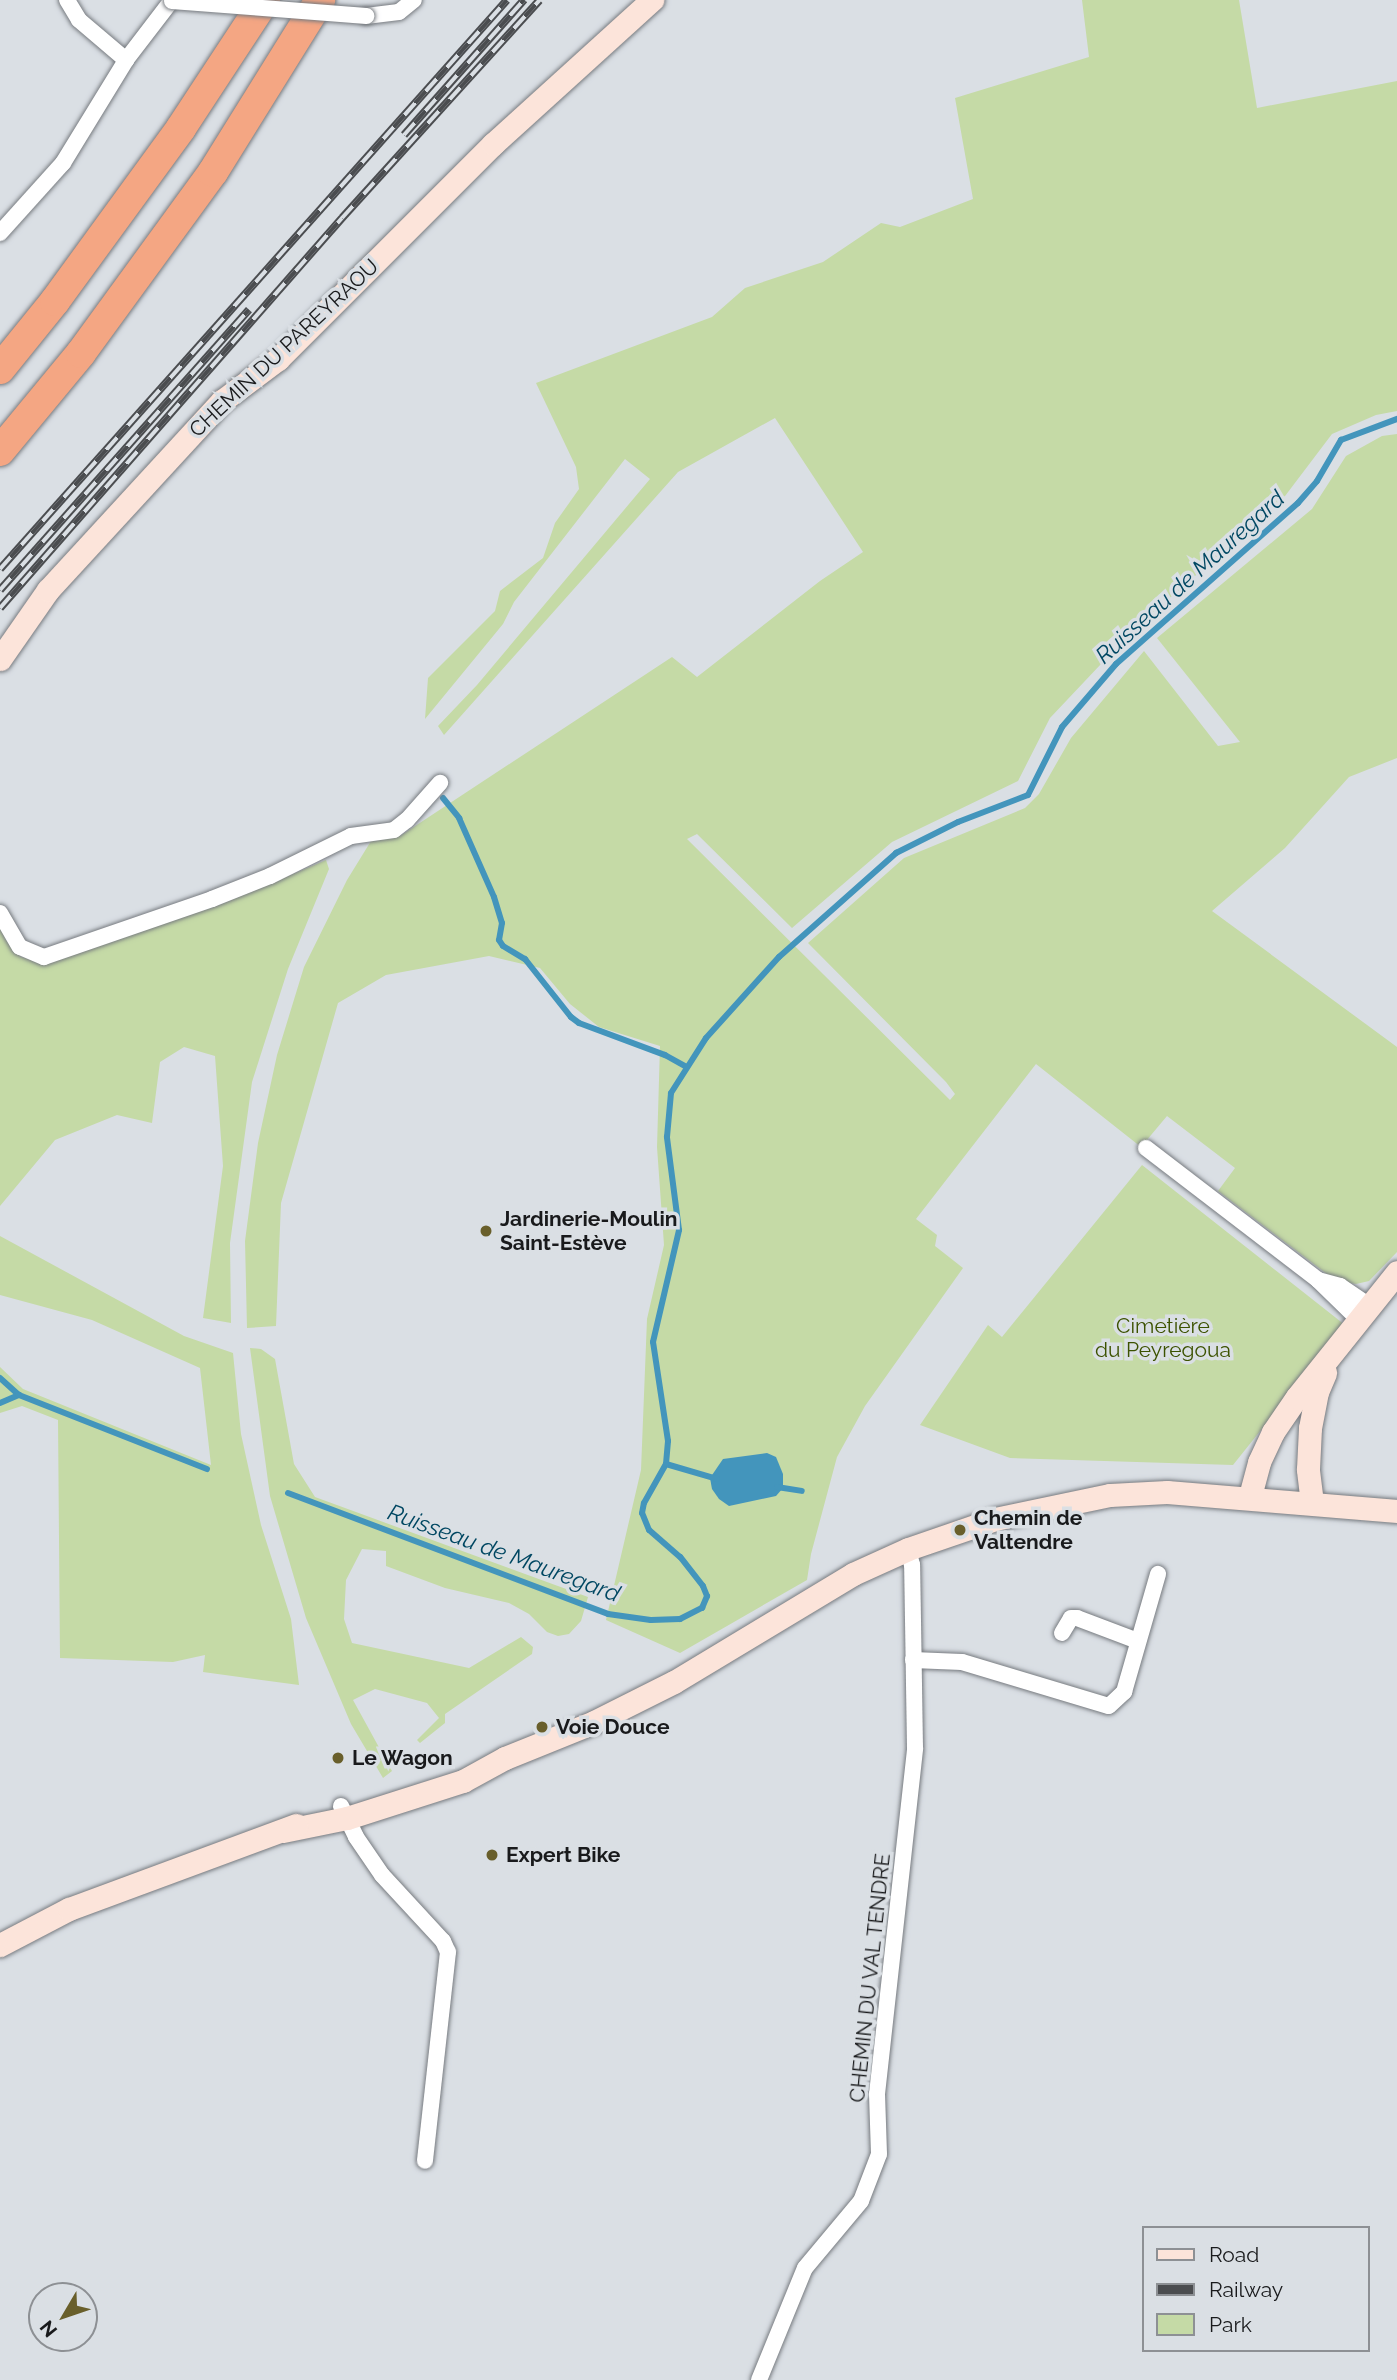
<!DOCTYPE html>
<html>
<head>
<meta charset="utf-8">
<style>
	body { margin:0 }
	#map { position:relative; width:1397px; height:2380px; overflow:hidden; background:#dadfe4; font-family:Raleway,sans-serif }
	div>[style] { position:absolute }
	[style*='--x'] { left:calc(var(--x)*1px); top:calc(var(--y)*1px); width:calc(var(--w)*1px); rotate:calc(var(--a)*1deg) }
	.green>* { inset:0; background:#c5daa6 }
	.water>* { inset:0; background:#4395bc }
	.stream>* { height:6px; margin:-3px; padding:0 3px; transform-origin:3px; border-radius:3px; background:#4395bc }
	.roads { filter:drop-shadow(0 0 2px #777b80) drop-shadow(0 0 2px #777b80) }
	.street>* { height:16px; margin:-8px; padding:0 8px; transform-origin:8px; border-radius:8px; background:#fff }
	.secondary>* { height:23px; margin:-11.5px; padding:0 11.5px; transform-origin:11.5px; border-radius:11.5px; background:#fce4da }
	.highway>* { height:30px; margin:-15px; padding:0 15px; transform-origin:15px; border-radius:15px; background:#f4a683 }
	.rail>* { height:8px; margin-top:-4px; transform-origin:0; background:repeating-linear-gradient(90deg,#dadfe4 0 16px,#4b4d50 0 32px); box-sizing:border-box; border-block:2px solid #4b4d50 }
	.bridges { filter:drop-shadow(0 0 2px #777b80) drop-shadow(0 0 2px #777b80) }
	.street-bridge>* { height:16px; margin:-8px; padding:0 8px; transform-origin:8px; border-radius:8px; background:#fff }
	.dots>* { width:19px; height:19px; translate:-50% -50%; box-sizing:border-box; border:4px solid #dadfe4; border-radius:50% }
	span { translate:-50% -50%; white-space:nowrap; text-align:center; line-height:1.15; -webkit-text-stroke:7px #dadfe4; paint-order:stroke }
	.street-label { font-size:21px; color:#191a1c }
	.poi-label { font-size:21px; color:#191a1c; font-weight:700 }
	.left { translate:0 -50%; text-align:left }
	.park-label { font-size:21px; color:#3c5200 }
	.water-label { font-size:23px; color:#004762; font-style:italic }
	.legend { position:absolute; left:1142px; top:2226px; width:228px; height:126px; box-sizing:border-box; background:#dadfe4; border:2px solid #8d9094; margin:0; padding:9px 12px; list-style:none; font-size:21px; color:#191a1c }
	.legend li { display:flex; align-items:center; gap:14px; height:35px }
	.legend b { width:35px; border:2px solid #8d9094 }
	.north { position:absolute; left:28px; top:2282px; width:70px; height:70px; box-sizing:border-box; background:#dadfe4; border:2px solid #8d9094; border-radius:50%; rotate:231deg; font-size:19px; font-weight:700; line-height:28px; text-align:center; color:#191a1c }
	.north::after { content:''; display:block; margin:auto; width:24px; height:32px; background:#695f2b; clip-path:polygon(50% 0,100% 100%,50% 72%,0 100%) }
</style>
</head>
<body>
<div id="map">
	<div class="green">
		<div style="clip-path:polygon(1082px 0,1239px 0,1257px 108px,1397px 81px,1397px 411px,1376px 415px,1332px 434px,1279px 504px,1135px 628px,1050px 718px,1018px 781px,892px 842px,792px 928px,697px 834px,687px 839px,950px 1100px,955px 1094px,946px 1082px,808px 943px,904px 858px,1025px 808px,1039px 794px,1071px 738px,1144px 651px,1218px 746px,1240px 742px,1157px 638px,1312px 509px,1346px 456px,1382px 436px,1397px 434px,1397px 758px,1349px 777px,1285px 848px,1212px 911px,1397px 1047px,1397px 1252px,1369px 1281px,1356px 1284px,1336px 1281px,1218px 1191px,1235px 1168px,1167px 1116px,1141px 1147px,1036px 1064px,916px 1219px,937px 1235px,935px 1246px,963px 1268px,865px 1406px,837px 1457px,811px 1554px,807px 1580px,680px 1653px,606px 1620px,641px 1470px,647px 1319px,664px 1245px,657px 1147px,660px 1046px,599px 1027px,570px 1004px,540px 968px,489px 956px,386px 975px,338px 1003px,281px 1203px,276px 1326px,247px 1328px,245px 1241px,258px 1143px,277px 1055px,304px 967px,347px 880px,371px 841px,400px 836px,672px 657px,697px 677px,820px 581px,863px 552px,775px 418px,678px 472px,444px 735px,438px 726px,477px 685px,650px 479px,625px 459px,514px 602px,503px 624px,425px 719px,428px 678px,495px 611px,500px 591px,543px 558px,555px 523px,579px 489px,576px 467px,536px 383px,712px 317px,745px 288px,823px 262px,881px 223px,900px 227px,973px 199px,955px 98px,1089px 57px)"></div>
		<div style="clip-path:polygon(326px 860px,329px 869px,288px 969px,252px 1082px,230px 1243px,231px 1323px,203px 1318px,223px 1166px,215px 1056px,184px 1047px,160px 1062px,152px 1123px,117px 1115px,55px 1140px,0 1206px,0 925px,5px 939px,21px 957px,41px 962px,217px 906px)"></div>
		<div style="clip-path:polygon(1142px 1165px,1345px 1325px,1233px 1465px,1010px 1458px,920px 1425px,988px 1325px,1002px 1337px)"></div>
		<div style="clip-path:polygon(0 1236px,184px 1336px,233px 1353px,241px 1434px,261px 1525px,291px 1619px,299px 1685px,203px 1672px,205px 1655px,173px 1662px,60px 1658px,58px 1420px,22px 1406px,0 1413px,0 1367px,23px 1389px,211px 1465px,200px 1368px,92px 1320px,0 1295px)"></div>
		<div style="clip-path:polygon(250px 1348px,261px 1349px,275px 1359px,294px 1464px,315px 1497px,588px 1597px,581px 1621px,569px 1634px,558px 1636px,547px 1632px,529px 1614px,509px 1603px,445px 1588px,386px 1566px,386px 1551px,362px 1549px,346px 1580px,344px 1619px,352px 1643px,469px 1668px,521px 1637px,533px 1647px,532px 1654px,445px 1714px,445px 1723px,420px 1743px,417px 1740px,439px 1718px,427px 1703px,375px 1689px,353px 1700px,392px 1771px,383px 1778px,351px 1724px,306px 1618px,270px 1496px)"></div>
	</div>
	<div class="water">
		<div style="clip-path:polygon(767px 1453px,776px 1457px,783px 1474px,783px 1488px,776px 1496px,729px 1506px,719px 1499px,712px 1489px,710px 1478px,723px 1459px)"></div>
	</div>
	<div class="stream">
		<div style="--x:443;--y:798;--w:26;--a:51"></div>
		<div style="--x:459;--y:818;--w:86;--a:66.1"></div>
		<div style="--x:494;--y:897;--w:27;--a:73"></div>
		<div style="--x:502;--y:923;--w:17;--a:100"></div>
		<div style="--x:499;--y:940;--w:7;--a:56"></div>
		<div style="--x:503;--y:946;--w:26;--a:31"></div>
		<div style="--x:525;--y:959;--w:74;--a:51.6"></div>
		<div style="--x:571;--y:1017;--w:10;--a:37"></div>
		<div style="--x:579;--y:1023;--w:92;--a:20.4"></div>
		<div style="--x:665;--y:1055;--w:25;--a:29"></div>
		<div style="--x:0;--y:1378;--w:25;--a:42"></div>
		<div style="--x:0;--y:1403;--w:21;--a:-23"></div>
		<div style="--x:19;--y:1395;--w:202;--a:21.5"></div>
		<div style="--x:666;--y:1464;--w:53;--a:16.4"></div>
		<div style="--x:777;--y:1487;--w:25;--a:9"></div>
		<div style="--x:288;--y:1493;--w:342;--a:20.7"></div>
		<div style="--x:608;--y:1614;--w:43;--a:7.9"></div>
		<div style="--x:651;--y:1620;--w:29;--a:-2"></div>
		<div style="--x:680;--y:1619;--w:25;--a:-27"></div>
		<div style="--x:702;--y:1608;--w:13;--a:-67"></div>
		<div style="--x:707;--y:1596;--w:11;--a:-112"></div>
		<div style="--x:703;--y:1586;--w:37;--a:-128"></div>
		<div style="--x:680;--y:1557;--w:41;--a:-138.9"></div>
		<div style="--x:649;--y:1530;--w:18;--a:-112"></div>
		<div style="--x:642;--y:1513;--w:10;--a:-79"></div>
		<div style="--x:644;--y:1503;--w:45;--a:-60.6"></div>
		<div style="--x:666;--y:1464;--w:23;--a:-85"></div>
		<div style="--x:668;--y:1441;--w:100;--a:-98.6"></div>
		<div style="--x:653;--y:1342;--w:115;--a:-76.9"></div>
		<div style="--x:679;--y:1230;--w:94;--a:-97.4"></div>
		<div style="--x:667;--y:1137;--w:44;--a:-84.8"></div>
		<div style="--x:671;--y:1093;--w:65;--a:-57.5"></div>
		<div style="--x:706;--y:1038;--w:109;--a:-48"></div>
		<div style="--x:779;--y:957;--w:157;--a:-41.6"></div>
		<div style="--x:896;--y:853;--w:69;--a:-26.6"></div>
		<div style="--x:958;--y:822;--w:75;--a:-21.1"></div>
		<div style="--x:1028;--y:795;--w:76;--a:-63.4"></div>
		<div style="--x:1062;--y:727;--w:83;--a:-49.4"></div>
		<div style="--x:1116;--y:664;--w:243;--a:-41.5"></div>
		<div style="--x:1298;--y:503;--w:29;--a:-49"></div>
		<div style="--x:1317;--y:481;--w:48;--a:-59.7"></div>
		<div style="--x:1341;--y:440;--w:60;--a:-20.6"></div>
	</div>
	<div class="roads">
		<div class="street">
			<div style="--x:67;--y:0;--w:23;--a:59"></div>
			<div style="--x:79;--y:20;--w:62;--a:40.4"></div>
			<div style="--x:366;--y:16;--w:33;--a:-7"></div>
			<div style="--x:399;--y:12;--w:19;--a:-39"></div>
			<div style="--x:0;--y:233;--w:94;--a:-48"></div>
			<div style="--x:63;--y:163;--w:121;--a:-58.5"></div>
			<div style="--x:126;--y:60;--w:76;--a:-52.5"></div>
			<div style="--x:0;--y:913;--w:39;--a:60"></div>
			<div style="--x:20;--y:947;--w:26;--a:23"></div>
			<div style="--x:44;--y:957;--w:178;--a:-19"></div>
			<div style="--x:212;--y:899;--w:62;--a:-21.6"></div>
			<div style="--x:270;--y:876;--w:90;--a:-26.3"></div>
			<div style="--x:351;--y:836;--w:43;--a:-7.9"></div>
			<div style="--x:394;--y:830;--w:16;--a:-38"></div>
			<div style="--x:407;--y:820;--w:50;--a:-48.3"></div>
			<div style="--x:1146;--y:1148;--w:217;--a:37.5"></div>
			<div style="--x:1359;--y:1320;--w:57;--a:-135.7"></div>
			<div style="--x:1318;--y:1280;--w:23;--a:15"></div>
			<div style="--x:1340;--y:1286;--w:36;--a:34"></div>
			<div style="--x:1062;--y:1633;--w:17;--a:-59"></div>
			<div style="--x:1071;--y:1618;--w:6;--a:0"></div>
			<div style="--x:1077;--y:1618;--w:65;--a:20.7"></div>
			<div style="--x:913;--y:1660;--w:49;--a:2.3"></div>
			<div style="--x:962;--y:1662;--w:153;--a:16.7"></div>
			<div style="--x:1109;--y:1706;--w:21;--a:-43"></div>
			<div style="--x:1124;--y:1692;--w:123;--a:-73.9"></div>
			<div style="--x:341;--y:1806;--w:34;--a:64"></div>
			<div style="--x:356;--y:1837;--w:46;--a:55.6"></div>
			<div style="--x:382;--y:1875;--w:90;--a:47.3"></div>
			<div style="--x:443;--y:1941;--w:12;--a:66"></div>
			<div style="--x:448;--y:1952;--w:210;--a:96.3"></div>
			<div style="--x:759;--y:2380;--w:121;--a:-67.7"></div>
			<div style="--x:805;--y:2268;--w:87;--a:-50.1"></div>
			<div style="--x:861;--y:2201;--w:50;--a:-69"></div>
			<div style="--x:879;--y:2154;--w:60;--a:-91.9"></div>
			<div style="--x:877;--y:2094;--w:348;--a:-83.7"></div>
			<div style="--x:915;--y:1748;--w:183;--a:-90.9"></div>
			<div style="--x:912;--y:1565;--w:16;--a:-104"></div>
		</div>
		<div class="secondary">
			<div style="--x:0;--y:659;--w:84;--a:-55.2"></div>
			<div style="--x:48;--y:590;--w:257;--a:-47.4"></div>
			<div style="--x:222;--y:401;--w:70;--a:-36.9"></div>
			<div style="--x:278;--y:359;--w:304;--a:-45"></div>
			<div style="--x:493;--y:144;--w:215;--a:-42.2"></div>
			<div style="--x:1250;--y:1496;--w:35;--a:-75"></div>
			<div style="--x:1259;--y:1462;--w:33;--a:-65"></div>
			<div style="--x:1273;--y:1432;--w:42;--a:-55.6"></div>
			<div style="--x:1297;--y:1397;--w:160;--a:-51.3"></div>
			<div style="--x:1312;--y:1503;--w:34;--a:-97"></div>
			<div style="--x:1308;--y:1469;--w:41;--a:-87.2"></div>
			<div style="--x:1310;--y:1428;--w:37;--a:-79"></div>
			<div style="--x:1317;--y:1392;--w:21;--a:-67"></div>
			<div style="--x:283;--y:1831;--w:65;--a:-11.5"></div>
			<div style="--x:347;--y:1818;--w:122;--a:-17.7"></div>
			<div style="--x:463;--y:1781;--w:48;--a:-28.7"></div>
			<div style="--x:505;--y:1758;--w:96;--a:-22"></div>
			<div style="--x:594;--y:1722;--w:89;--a:-26.6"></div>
			<div style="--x:674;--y:1682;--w:209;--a:-31.1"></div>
			<div style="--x:853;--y:1574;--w:60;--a:-24.4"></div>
			<div style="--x:908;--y:1549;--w:92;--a:-19"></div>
			<div style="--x:995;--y:1519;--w:117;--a:-11.8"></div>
			<div style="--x:1110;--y:1495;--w:57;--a:-3"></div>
			<div style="--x:1167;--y:1492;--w:231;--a:4.7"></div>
			<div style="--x:0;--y:1945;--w:78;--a:-27.6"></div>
			<div style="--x:69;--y:1909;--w:242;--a:-20.3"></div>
		</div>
		<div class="highway">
			<div style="--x:0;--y:369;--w:87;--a:-51"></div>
			<div style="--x:55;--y:301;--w:214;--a:-53.9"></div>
			<div style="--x:181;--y:128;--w:153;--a:-56.7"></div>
			<div style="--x:0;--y:451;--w:127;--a:-50.4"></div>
			<div style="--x:81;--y:353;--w:224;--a:-53.9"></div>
			<div style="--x:213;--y:172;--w:203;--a:-58.1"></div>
		</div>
	</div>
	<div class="rail">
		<div style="--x:404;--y:135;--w:181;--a:-48.4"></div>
		<div style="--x:0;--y:569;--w:762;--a:-48.3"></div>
		<div style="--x:0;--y:590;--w:375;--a:-48.4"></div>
		<div style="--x:0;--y:608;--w:519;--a:-48.75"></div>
		<div style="--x:342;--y:218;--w:294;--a:-47.8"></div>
	</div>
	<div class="bridges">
		<div class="street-bridge">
			<div style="--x:172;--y:1;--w:195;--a:4.4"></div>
		</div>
	</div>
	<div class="dots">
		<div style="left:486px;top:1231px;background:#695f2b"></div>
		<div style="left:960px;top:1530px;background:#695f2b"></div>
		<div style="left:542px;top:1727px;background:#695f2b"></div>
		<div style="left:338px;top:1758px;background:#695f2b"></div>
		<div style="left:492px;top:1855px;background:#695f2b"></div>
	</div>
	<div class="street-label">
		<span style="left:284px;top:348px;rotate:-43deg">CHEMIN DU PAREYRAOU</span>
		<span style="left:870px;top:1978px;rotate:-84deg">CHEMIN DU VAL TENDRE</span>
	</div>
	<div class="poi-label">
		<span class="left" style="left:500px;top:1231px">Jardinerie-Moulin<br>Saint-Estève</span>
		<span class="left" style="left:974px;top:1530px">Chemin de<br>Valtendre</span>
		<span class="left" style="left:556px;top:1727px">Voie Douce</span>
		<span class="left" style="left:352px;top:1758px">Le Wagon</span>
		<span class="left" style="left:506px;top:1855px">Expert Bike</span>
	</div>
	<div class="park-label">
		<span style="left:1163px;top:1338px">Cimetière<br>du Peyregoua</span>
	</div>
	<div class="water-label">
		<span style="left:1190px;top:577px;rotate:-42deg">Ruisseau de Mauregard</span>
		<span style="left:504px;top:1553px;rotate:20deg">Ruisseau de Mauregard</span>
	</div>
	<ul class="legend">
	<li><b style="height:9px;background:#fce4da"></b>Road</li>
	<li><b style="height:9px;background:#4b4d50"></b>Railway</li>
	<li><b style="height:19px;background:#c5daa6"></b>Park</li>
	</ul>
	<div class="north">N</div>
</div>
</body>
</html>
